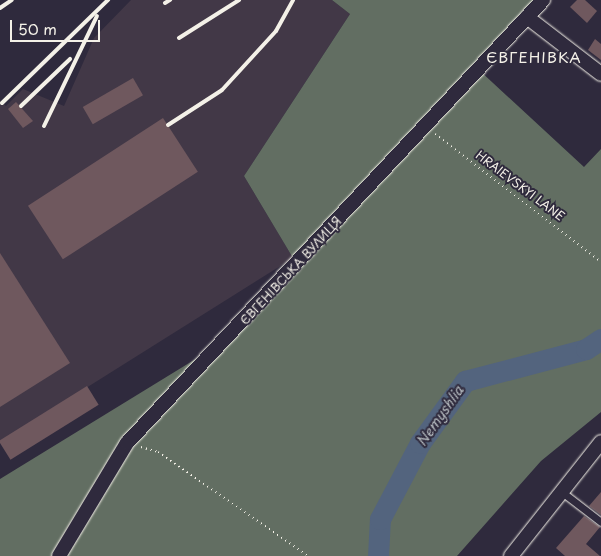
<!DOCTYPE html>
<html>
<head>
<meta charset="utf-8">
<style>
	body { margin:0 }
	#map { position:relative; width:601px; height:556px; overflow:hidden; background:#2f2a3d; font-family:"Playpen Sans",sans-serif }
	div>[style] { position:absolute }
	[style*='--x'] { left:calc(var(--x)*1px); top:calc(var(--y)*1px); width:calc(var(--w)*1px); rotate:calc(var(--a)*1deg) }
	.built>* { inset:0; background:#423847 }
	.green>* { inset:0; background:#626e62 }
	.river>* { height:21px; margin:-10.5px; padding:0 10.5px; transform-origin:10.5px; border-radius:10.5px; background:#53647e }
	.building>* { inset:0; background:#6f585e; transform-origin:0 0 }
	.path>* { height:2px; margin-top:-1px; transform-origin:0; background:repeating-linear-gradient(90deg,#f4f1e8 0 1px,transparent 0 5px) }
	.roads { filter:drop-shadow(0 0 1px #f4f1e8) drop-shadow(0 0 1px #f4f1e8) }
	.lane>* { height:7px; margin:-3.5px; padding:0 3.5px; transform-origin:3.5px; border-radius:3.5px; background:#2f2a3d }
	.street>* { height:14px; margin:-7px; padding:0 7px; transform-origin:7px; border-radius:7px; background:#2f2a3d }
	.rail>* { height:4px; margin:-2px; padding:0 2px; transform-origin:2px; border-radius:2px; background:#f4f1e8 }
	span { translate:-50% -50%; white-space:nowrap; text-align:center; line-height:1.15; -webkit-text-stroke:4px #2f2a3d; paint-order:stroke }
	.street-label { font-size:12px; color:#f4f1e8 }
	.water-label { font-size:14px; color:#b4b9be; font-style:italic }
	.quarter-label { font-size:15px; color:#f4f1e8; letter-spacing:1px }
	.scale { position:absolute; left:10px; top:20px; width:90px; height:22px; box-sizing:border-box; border:2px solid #f4f1e8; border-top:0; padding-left:6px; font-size:15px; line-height:18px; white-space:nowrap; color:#f4f1e8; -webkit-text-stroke:4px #2f2a3d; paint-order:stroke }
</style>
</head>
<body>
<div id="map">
	<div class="built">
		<div style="clip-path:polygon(131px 0,332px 0,350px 14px,244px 176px,293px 258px,0 442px,0 100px,6px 106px,23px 89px,64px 106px,94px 38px)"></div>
	</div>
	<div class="green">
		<div style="clip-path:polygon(332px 0,543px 0,479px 70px,584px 167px,601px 149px,601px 412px,541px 461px,457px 556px,0 556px,0 479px,225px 341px,293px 258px,244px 176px,350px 14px)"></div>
	</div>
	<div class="river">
		<div style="--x:378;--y:556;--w:37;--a:-87"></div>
		<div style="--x:380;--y:519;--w:86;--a:-62.2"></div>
		<div style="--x:420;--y:443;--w:77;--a:-54"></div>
		<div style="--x:465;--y:381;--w:125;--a:-14.8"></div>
		<div style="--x:586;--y:349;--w:18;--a:-34"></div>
	</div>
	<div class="building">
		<div style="clip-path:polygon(577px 0,585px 0,597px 11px,587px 23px,570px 7px)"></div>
		<div style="clip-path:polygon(595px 39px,601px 44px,601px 60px,588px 50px)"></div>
		<div style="left:133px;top:78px;width:20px;height:58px;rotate:60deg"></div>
		<div style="clip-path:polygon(16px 102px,33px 121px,23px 128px,8px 109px)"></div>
		<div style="left:163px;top:118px;width:64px;height:161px;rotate:57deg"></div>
		<div style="clip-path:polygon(0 253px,70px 363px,0 407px)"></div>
		<div style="left:87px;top:386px;width:22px;height:104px;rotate:58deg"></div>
		<div style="clip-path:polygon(601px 492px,601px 515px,589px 506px)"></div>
		<div style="clip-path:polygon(584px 516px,600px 527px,586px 544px,600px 556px,565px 556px,556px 548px)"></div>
	</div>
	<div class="path">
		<div style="--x:435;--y:134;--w:210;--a:37.6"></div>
		<div style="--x:141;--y:447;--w:18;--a:16"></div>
		<div style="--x:158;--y:452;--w:183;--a:34.7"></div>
	</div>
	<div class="roads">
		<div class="lane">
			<div style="--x:562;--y:492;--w:49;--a:37.6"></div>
		</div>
		<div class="street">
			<div style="--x:527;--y:17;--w:93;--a:37.6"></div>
			<div style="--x:59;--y:556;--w:132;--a:-59"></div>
			<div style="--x:127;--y:443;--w:608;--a:-46.8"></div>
			<div style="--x:511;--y:556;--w:145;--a:-51.7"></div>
		</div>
	</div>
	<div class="rail">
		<div style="--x:165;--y:3;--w:6;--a:-31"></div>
		<div style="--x:0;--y:8;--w:14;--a:-34"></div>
		<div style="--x:179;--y:38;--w:71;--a:-32.3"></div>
		<div style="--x:2;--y:103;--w:148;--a:-44.2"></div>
		<div style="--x:21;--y:106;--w:68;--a:-43.8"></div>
		<div style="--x:168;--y:125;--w:64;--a:-32.9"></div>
		<div style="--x:222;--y:90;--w:80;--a:-47.5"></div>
		<div style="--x:276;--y:31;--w:35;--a:-61"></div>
		<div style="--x:44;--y:126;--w:122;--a:-64.3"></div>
	</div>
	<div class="street-label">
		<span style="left:520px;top:186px;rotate:37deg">HRAIEVSKYI LANE</span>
		<span style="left:291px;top:271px;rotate:-47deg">ЄВГЕНІВСЬКА ВУЛИЦЯ</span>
	</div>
	<div class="water-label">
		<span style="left:440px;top:416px;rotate:-55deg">Nemyshlia</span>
	</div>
	<div class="quarter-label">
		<span style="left:534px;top:57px">ЄВГЕНІВКА</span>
	</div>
	<div class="scale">50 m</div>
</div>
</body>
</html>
